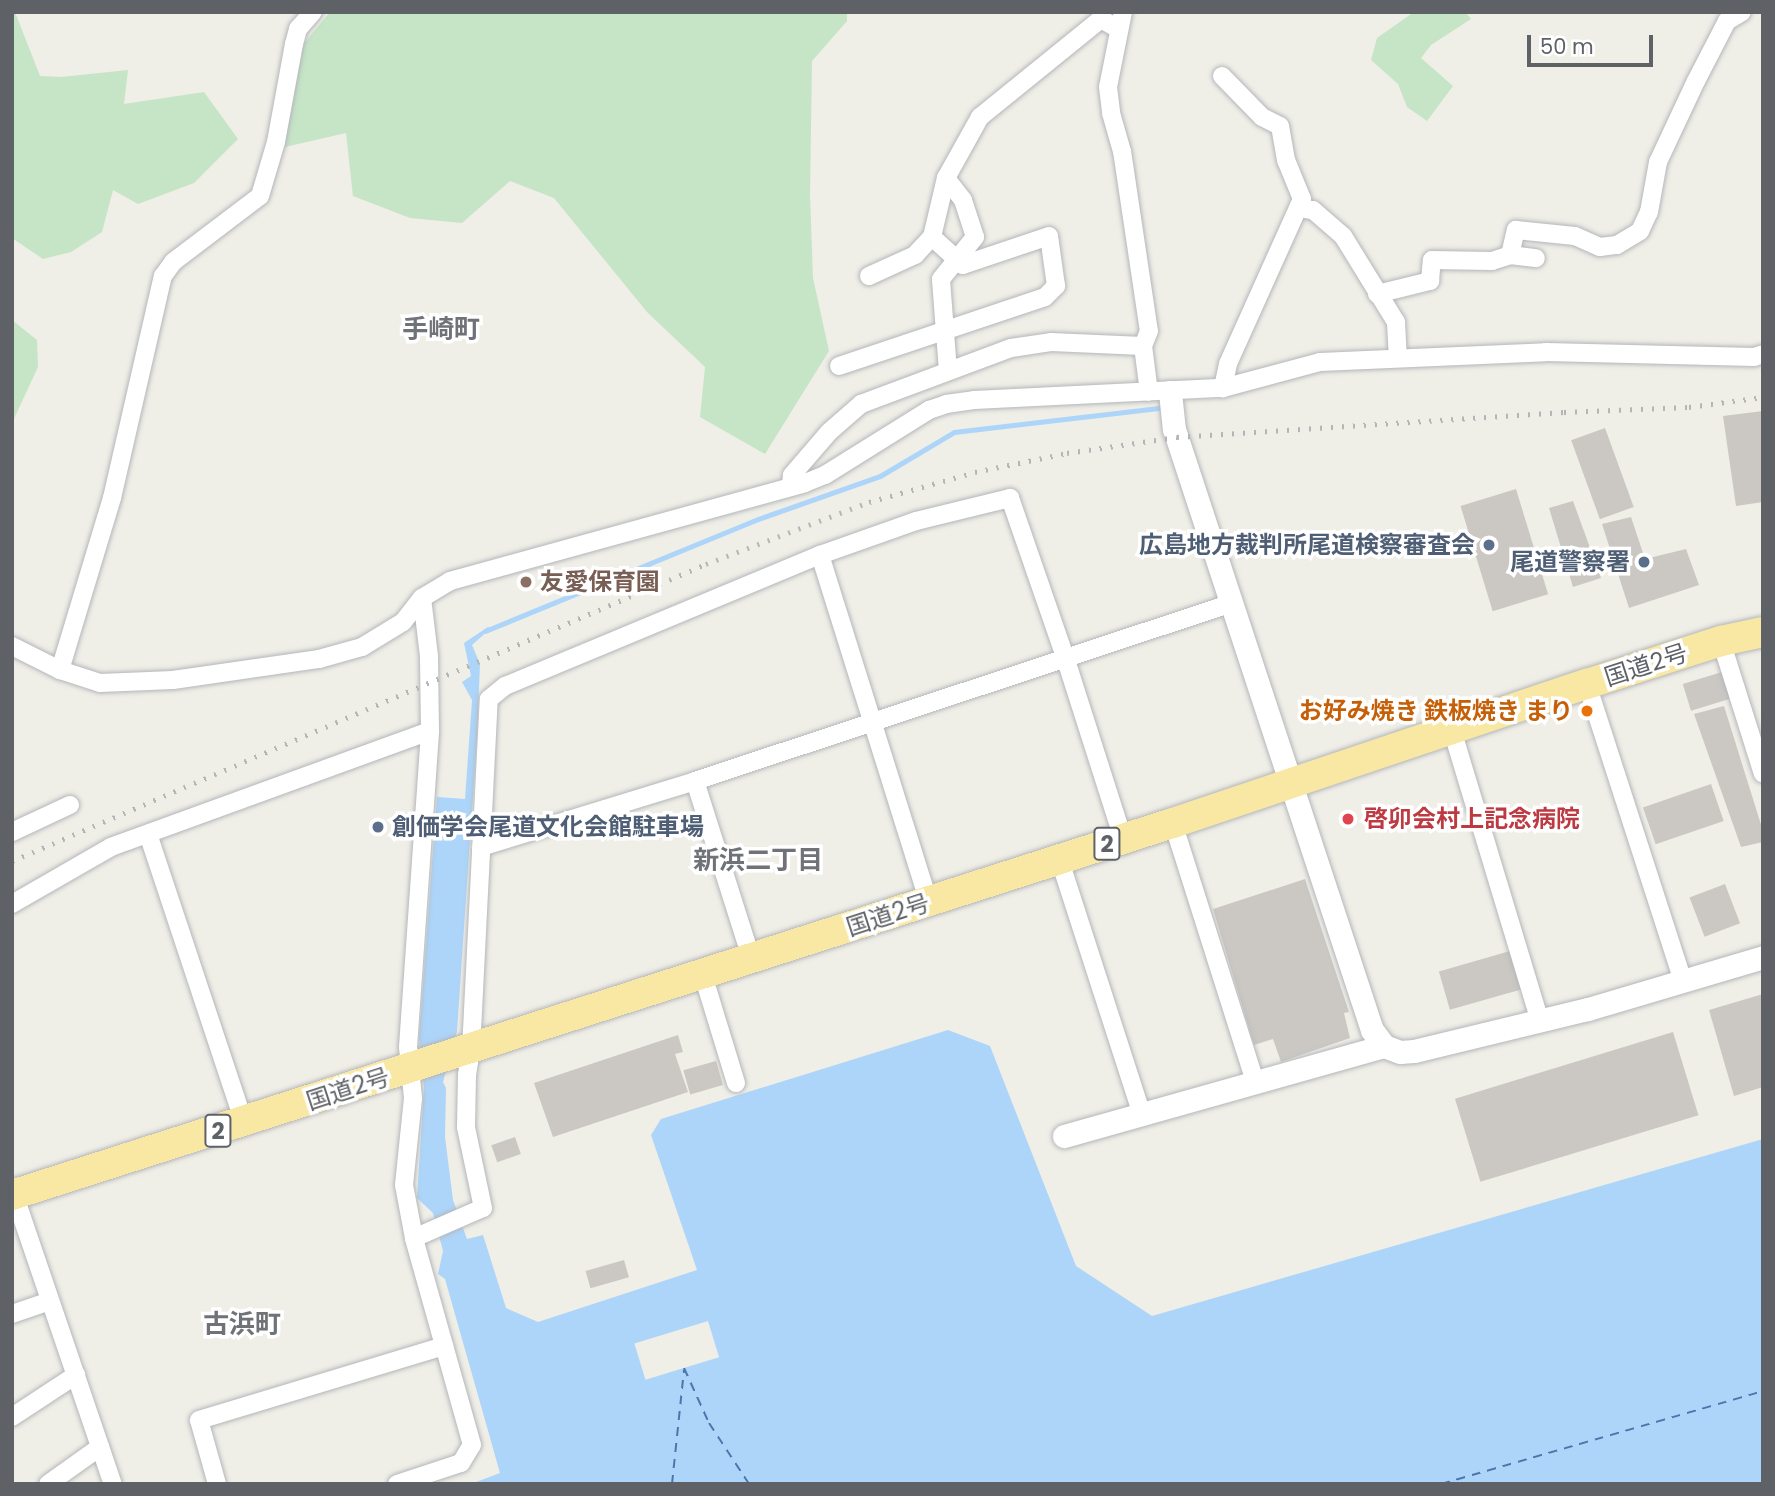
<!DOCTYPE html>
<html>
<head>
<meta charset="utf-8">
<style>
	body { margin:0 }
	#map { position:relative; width:1775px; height:1496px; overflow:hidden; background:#efeee7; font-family:Poppins,"Noto Sans JP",sans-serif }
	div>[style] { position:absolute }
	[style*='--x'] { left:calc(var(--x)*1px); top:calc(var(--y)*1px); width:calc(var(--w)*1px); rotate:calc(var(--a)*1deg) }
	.green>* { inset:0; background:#c5e5c6 }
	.water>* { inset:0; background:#add5f9 }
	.pier>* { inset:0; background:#efeee7; transform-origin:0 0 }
	.stream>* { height:5px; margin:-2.5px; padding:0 2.5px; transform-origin:2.5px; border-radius:2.5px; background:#add5f9 }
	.ferry>* { height:2px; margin-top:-1px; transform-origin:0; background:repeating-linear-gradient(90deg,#4a76ab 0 9px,transparent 0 16px) }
	.building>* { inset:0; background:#cbc8c4; transform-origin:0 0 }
	.roads { filter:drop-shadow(0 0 2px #b4b6ba) drop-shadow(0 0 2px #b4b6ba) }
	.minor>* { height:18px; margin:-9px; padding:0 9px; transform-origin:9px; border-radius:9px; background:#fff }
	.tertiary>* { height:23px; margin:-11.5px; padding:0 11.5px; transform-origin:11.5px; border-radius:11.5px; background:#fff }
	.trunk>* { height:30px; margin:-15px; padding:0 15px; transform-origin:15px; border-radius:15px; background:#f8e8a4 }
	.rail>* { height:5px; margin-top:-2.5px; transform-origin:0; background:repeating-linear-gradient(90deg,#b4b5b6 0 2px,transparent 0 11px) }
	.dots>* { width:19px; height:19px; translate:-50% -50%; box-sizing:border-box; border:4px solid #fff; border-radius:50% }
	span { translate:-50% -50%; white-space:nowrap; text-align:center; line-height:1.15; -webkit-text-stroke:7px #fff; paint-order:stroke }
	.shield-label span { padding:2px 5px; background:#fff; border:2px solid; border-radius:5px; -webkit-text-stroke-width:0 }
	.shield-label { font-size:23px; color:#5e6166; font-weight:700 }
	.service-label { font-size:24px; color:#4e5e75; font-weight:700 }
	.right { translate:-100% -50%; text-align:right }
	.left { translate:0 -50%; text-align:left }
	.education-label { font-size:24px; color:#785e54; font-weight:700 }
	.street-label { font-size:24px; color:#5e6166 }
	.food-label { font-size:24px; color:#c56008; font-weight:700 }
	.health-label { font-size:24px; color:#be3a42; font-weight:700 }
	.neighbourhood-label { font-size:26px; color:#6f7378; font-weight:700 }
	.frame { position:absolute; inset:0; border:14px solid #5e6166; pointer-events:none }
	.scale { position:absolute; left:1527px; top:35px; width:126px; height:32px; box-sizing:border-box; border:4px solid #5e6166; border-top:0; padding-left:9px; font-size:21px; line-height:24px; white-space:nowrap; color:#5e6166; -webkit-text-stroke:5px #fff; paint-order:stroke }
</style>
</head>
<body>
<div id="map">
	<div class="green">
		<div style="clip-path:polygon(12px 12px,15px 12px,40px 76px,61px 77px,128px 70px,124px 104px,204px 92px,238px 139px,194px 183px,138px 204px,113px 190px,102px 232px,71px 252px,43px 259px,12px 238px)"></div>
		<div style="clip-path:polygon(330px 12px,847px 12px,847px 21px,812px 61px,810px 195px,813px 278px,829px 351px,765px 454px,700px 417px,705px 367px,647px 312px,554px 198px,510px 181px,462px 223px,410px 218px,353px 196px,346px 133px,276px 149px,295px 54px)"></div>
		<div style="clip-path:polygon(1414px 12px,1465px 12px,1471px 19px,1431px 45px,1421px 58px,1453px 86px,1427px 121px,1407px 107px,1398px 84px,1371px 60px,1377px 38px)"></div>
		<div style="clip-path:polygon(12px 320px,37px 340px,38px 367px,12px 423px)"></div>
	</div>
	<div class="water">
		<div style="clip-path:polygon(488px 627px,490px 629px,472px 645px,480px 664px,477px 737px,457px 1031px,443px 1082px,446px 1088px,445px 1137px,453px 1200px,467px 1239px,483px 1235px,506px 1308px,538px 1322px,697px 1270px,651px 1135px,661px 1119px,948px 1030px,990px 1046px,1076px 1266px,1152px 1316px,1763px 1139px,1763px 1484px,471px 1484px,500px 1473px,445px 1279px,438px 1274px,443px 1251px,433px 1213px,417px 1198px,424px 1087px,419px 1038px,437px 797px,465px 799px,472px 700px,462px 682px,471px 676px,464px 643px)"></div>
	</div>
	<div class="pier">
		<div style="left:708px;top:1321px;width:38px;height:77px;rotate:73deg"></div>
	</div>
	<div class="stream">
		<div style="--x:485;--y:631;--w:295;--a:-22.3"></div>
		<div style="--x:758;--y:519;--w:129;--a:-19.4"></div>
		<div style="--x:880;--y:476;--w:86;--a:-30.7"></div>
		<div style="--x:954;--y:432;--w:206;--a:-6.7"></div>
	</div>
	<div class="ferry">
		<div style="--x:684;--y:1368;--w:60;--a:65.6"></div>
		<div style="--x:709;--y:1423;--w:73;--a:56.7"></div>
		<div style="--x:672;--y:1484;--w:115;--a:-84"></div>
		<div style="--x:1441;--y:1484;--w:335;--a:-16.1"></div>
	</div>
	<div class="building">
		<div style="clip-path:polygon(1763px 411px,1763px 502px,1736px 506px,1723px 416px)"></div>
		<div style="left:1605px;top:428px;width:84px;height:36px;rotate:70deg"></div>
		<div style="left:1516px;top:489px;width:110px;height:58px;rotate:73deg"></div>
		<div style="clip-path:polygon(1573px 501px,1601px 578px,1573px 587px,1549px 508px)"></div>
		<div style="clip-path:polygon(1631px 517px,1645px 559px,1686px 549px,1699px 585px,1629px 608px,1602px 524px)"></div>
		<div style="left:1722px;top:672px;width:28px;height:41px;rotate:73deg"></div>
		<div style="clip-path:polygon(1724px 706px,1763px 831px,1763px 842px,1741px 847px,1694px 714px)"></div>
		<div style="left:1711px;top:784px;width:39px;height:72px;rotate:71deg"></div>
		<div style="clip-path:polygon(1305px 879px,1349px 1012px,1344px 1013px,1350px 1038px,1281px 1062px,1273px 1039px,1254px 1045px,1213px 909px)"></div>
		<div style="left:1725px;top:884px;width:42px;height:38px;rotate:69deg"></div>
		<div style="left:1510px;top:951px;width:40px;height:74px;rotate:74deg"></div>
		<div style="clip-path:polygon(1763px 994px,1763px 1087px,1734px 1096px,1709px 1010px)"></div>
		<div style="left:1673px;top:1032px;width:87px;height:228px;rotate:73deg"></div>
		<div style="clip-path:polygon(678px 1035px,683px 1052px,675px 1054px,688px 1092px,553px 1137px,534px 1083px)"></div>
		<div style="left:716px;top:1061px;width:25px;height:34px;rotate:74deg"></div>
		<div style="left:515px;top:1137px;width:18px;height:25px;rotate:71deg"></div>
		<div style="left:624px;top:1260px;width:18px;height:40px;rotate:74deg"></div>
	</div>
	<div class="roads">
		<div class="minor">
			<div style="--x:1123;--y:12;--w:76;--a:101.3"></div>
			<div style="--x:1108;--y:87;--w:26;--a:83"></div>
			<div style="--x:1111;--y:113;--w:40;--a:74"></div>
			<div style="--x:1122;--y:151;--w:182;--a:81.5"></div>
			<div style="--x:1149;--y:331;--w:16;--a:112"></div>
			<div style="--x:1143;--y:346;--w:46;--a:82.6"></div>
			<div style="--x:1222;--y:76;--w:57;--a:45.7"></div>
			<div style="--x:1262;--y:117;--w:20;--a:27"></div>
			<div style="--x:1280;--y:126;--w:35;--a:80"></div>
			<div style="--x:1286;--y:160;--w:42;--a:67.7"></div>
			<div style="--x:1302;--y:199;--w:181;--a:114.2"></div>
			<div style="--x:1228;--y:364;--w:25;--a:102"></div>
			<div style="--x:1298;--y:208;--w:15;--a:8"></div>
			<div style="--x:1313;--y:210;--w:40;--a:41"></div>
			<div style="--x:1343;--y:236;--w:101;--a:58.4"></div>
			<div style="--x:1396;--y:322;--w:36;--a:87"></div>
			<div style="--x:1510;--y:255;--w:26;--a:-77"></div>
			<div style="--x:1516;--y:230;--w:59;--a:5.8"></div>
			<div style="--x:1575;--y:236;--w:27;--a:24"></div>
			<div style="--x:1600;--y:247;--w:17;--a:-7"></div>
			<div style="--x:1617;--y:245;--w:27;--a:-31"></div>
			<div style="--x:1640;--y:231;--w:21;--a:-65"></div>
			<div style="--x:1649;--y:212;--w:51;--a:-79.8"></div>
			<div style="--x:1658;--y:162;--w:89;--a:-64.9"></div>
			<div style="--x:1696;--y:81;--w:68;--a:-62.7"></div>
			<div style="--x:1727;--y:21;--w:17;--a:-31"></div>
			<div style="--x:869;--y:276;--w:51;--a:-24.5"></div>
			<div style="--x:915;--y:255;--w:25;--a:-47"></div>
			<div style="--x:932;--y:237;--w:61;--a:-76.7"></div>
			<div style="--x:1377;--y:294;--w:55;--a:-13.8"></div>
			<div style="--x:1430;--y:281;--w:21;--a:-85"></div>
			<div style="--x:1432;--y:260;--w:60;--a:1"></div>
			<div style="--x:1492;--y:261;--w:19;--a:-18"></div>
			<div style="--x:1510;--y:255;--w:26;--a:7"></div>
			<div style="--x:839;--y:366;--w:217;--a:-18.5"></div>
			<div style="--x:1045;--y:297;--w:16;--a:-45"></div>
			<div style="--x:1056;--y:286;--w:50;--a:-98"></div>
			<div style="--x:1049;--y:236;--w:91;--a:161.4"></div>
			<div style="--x:963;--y:265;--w:42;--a:-137.9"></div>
			<div style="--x:948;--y:371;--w:92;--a:-94.4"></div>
			<div style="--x:941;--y:279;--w:54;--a:-51"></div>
			<div style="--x:975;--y:237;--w:39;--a:-108"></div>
			<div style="--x:963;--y:200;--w:28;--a:-128"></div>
			<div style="--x:946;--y:178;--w:70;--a:-60.9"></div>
			<div style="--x:980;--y:117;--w:156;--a:-39"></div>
			<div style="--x:1101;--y:19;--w:20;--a:30"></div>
			<div style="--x:791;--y:486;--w:11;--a:-85"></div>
			<div style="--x:792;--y:475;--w:57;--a:-49.3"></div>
			<div style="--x:829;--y:432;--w:43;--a:-41.2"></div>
			<div style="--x:861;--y:404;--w:160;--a:-20.5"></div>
			<div style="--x:1011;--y:348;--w:40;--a:-8.5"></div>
			<div style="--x:1051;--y:342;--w:92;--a:2.5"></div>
			<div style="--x:820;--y:555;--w:364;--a:72.6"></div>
			<div style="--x:1721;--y:641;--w:139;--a:72.5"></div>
			<div style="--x:12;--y:646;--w:54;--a:26.6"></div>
			<div style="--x:60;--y:670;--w:42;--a:18"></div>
			<div style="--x:100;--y:683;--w:73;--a:-2.4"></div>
			<div style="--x:173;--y:680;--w:148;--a:-8.2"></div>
			<div style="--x:319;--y:659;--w:45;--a:-15.6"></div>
			<div style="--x:362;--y:647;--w:48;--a:-31.4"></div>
			<div style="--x:403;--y:622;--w:31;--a:-52"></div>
			<div style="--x:422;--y:598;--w:33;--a:-31"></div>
			<div style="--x:450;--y:581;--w:368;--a:-15.4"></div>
			<div style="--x:805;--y:483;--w:22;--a:-22"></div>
			<div style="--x:825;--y:475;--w:123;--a:-32"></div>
			<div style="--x:929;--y:410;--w:18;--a:-19"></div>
			<div style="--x:946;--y:404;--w:28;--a:-8"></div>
			<div style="--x:974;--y:400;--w:249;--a:-2.8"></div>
			<div style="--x:1223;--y:388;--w:100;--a:-15"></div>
			<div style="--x:1320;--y:362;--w:226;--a:-2.5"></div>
			<div style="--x:1546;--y:352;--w:208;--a:1.4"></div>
			<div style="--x:1754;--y:357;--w:9;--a:-18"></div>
			<div style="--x:60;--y:670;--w:180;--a:-73.2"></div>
			<div style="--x:112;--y:498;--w:228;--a:-77.1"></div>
			<div style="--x:163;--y:276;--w:17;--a:-54"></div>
			<div style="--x:173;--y:262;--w:109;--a:-37.2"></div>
			<div style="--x:260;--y:196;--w:56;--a:-73.5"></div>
			<div style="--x:276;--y:142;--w:100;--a:-79.6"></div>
			<div style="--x:294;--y:44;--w:16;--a:-75"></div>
			<div style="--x:298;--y:29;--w:23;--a:-49"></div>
			<div style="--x:1587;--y:684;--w:312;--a:72.1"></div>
			<div style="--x:1452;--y:730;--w:304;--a:73.2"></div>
			<div style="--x:695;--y:781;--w:186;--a:72.4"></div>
			<div style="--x:1173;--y:823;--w:272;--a:72.4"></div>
			<div style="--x:12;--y:832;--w:64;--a:-25"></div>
			<div style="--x:148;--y:834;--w:304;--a:71.6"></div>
			<div style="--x:481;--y:847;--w:224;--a:-17.1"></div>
			<div style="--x:695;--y:781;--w:566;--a:-18.34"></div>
			<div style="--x:1059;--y:858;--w:267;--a:72.1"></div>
			<div style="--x:12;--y:904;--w:114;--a:-29.9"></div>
			<div style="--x:111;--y:847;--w:339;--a:-20"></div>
			<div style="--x:703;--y:975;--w:113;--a:73"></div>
			<div style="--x:14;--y:1194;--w:306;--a:71.2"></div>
			<div style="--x:414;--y:1238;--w:75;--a:-23.5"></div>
			<div style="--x:483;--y:1208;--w:83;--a:-101.9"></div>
			<div style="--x:466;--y:1127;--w:52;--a:-88.9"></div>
			<div style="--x:467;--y:1075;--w:25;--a:-81"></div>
			<div style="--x:471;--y:1050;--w:351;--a:-87.1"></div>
			<div style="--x:489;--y:699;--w:21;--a:-39"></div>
			<div style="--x:505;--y:686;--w:341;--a:-22.6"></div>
			<div style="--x:820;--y:555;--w:102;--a:-19.5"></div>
			<div style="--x:916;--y:521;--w:97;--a:-13.7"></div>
			<div style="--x:1010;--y:498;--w:171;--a:70.9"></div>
			<div style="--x:1066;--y:660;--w:188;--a:72.3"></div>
			<div style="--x:12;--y:1314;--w:40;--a:-18.9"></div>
			<div style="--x:12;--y:1417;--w:77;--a:-33.3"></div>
			<div style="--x:48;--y:1484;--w:64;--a:-35.4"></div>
			<div style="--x:217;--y:1484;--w:66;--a:-105.7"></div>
			<div style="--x:199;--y:1420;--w:256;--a:-16.8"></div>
			<div style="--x:397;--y:1484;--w:67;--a:-18.2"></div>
			<div style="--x:461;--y:1463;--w:21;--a:-59"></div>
			<div style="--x:472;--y:1445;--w:215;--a:-105.7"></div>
			<div style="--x:414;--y:1238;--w:54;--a:-100.7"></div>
			<div style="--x:404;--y:1185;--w:87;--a:-84.1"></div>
			<div style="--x:413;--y:1098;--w:51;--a:-95.6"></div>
			<div style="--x:408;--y:1047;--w:317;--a:-86"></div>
			<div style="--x:430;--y:731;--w:75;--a:-90.8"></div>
			<div style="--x:429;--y:656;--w:58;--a:-96.9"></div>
		</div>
		<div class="tertiary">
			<div style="--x:1170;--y:392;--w:37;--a:84"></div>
			<div style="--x:1174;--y:429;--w:633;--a:71.77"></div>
			<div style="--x:1372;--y:1030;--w:20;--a:53"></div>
			<div style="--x:1384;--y:1046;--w:17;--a:21"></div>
			<div style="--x:1400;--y:1052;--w:14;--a:-4"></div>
			<div style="--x:1414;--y:1051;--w:179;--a:-13.6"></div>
			<div style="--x:1588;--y:1009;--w:183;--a:-16.5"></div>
			<div style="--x:1064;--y:1136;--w:332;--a:-15.7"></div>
		</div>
		<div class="trunk">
			<div style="--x:12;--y:1195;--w:1219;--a:-17.77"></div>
			<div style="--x:1173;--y:823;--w:437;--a:-18.6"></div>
			<div style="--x:1587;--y:684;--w:141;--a:-17.8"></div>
			<div style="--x:1721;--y:641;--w:43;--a:-12.1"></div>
		</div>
	</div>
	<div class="rail">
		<div style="--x:12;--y:861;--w:755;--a:-23.17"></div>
		<div style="--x:706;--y:564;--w:174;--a:-20.8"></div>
		<div style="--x:869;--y:502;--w:110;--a:-15.8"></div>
		<div style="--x:975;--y:472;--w:94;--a:-11.7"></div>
		<div style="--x:1067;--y:453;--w:111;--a:-8.3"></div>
		<div style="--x:1177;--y:437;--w:388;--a:-3.7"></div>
		<div style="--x:1564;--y:412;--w:125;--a:-2.3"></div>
		<div style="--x:1689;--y:407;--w:75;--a:-7.7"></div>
	</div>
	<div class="dots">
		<div style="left:1489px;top:545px;background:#5c6f8a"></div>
		<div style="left:1644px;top:562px;background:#5c6f8a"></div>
		<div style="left:526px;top:582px;background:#8d6e63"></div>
		<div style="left:1587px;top:711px;background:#e8710a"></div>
		<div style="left:1348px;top:819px;background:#e0444e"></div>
		<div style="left:378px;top:827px;background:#5c6f8a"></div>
	</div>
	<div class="shield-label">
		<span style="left:1107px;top:844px">2</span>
		<span style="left:218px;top:1131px">2</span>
	</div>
	<div class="service-label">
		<span class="right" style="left:1475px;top:545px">広島地方裁判所尾道検察審査会</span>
		<span class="right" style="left:1630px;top:562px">尾道警察署</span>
		<span class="left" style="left:392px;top:827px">創価学会尾道文化会館駐車場</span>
	</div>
	<div class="education-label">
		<span class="left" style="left:540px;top:582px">友愛保育園</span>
	</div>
	<div class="street-label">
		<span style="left:1646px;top:665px;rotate:-18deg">国道2号</span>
		<span style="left:888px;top:915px;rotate:-18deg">国道2号</span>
		<span style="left:348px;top:1089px;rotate:-18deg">国道2号</span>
	</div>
	<div class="food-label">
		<span class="right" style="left:1573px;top:711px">お好み焼き 鉄板焼き まり</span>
	</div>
	<div class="health-label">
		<span class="left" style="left:1364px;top:819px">啓卯会村上記念病院</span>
	</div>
	<div class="neighbourhood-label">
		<span style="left:441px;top:330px">手崎町</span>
		<span style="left:758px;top:861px">新浜二丁目</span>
		<span style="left:242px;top:1325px">古浜町</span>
	</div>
	<div class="frame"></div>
	<div class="scale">50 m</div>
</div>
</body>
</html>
